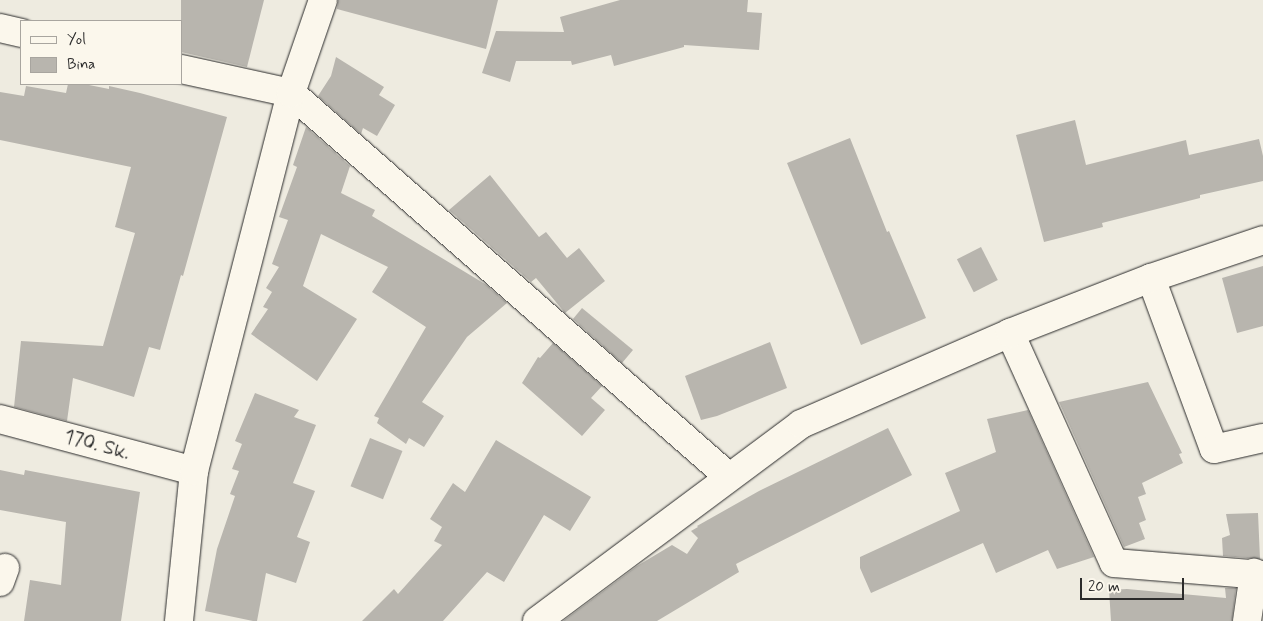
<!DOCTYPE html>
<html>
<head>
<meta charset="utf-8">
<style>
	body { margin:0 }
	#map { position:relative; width:1263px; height:621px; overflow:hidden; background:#eeebe0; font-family:Mynerve,sans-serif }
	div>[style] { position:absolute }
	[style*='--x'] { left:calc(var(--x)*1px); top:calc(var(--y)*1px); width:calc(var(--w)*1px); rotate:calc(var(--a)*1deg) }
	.building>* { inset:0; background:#b8b5ae; transform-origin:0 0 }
	.roads { filter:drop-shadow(0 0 1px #2b2b2b) drop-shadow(0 0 1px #2b2b2b) }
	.minor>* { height:28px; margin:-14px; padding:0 14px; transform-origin:14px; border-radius:14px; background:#fbf7ec }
	.tertiary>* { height:28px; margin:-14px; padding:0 14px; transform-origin:14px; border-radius:14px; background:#fbf7ec }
	.secondary>* { height:28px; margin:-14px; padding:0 14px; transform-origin:14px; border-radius:14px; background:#fbf7ec }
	span { translate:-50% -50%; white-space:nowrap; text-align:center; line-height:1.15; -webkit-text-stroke:4px #fbf7ec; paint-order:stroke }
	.street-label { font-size:20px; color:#2b2b2b }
	.legend { position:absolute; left:20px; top:20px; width:162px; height:65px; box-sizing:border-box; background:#fbf7ec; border:1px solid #a8a59f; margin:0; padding:6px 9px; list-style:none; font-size:15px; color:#2b2b2b }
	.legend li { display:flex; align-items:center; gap:10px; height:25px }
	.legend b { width:25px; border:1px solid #a8a59f }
	.scale { position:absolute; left:1080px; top:578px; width:104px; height:22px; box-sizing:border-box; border:2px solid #2b2b2b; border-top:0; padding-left:6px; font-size:15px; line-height:18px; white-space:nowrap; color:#2b2b2b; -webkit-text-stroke:4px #fbf7ec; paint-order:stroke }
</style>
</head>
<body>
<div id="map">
	<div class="building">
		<div style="clip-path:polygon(181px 0,264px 0,247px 67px,181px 52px)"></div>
		<div style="clip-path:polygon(338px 0,498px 0,486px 49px,337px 9px)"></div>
		<div style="clip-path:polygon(620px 0,748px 0,747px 12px,762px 13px,759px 50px,684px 45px,684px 47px,614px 66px,611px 55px,572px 65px,571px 61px,516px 61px,510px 82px,482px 73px,496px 31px,564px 32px,560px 17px)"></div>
		<div style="clip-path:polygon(336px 57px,384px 87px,379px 95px,395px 105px,377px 136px,363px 128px,361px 134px,318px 96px,331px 76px)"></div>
		<div style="clip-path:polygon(68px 84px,84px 84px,109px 89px,109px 86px,140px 93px,227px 117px,183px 276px,181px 275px,160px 350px,149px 347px,134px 397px,73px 378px,67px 421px,14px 407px,21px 341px,103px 346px,135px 233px,115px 227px,131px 167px,0 140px,0 92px,24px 96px,26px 86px,66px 93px)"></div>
		<div style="clip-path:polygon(1075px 120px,1086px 165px,1186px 140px,1189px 155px,1259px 139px,1263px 156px,1263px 181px,1200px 195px,1200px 198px,1102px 223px,1103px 227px,1044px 242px,1016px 135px)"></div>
		<div style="clip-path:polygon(306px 127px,350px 166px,341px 193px,375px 210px,372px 216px,485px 284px,507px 303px,467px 337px,422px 402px,444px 416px,424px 447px,409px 438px,406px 444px,377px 423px,379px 418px,374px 416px,426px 327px,372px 292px,388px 267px,321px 234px,303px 286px,357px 319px,317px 381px,251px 334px,268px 309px,263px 307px,272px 292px,266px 288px,279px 267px,272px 264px,288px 220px,279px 217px,297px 167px,293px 165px)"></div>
		<div style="clip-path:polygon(850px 138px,887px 232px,889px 231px,926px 318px,861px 345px,787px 163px)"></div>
		<div style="clip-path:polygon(490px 175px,539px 237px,546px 232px,567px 258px,579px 248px,605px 281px,565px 313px,536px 278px,531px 282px,449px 210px)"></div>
		<div style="left:981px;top:247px;width:37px;height:27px;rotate:63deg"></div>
		<div style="clip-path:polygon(1263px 266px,1263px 326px,1237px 333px,1222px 278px)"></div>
		<div style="clip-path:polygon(582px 308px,633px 350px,622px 363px,573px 319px)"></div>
		<div style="clip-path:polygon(770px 342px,787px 388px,717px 416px,701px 420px,685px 376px)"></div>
		<div style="clip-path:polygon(553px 343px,602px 386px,591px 398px,605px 410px,582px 436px,522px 383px,538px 357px,540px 358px)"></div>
		<div style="clip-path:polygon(1148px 382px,1182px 453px,1179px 454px,1183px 463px,1142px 483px,1146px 494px,1138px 497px,1146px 520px,1139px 523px,1145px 539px,1124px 547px,1059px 402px)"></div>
		<div style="clip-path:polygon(255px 393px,299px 410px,294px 417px,316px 425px,293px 483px,315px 491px,297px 537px,310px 542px,296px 583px,266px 573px,257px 621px,253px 621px,205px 611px,217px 549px,235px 496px,230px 494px,239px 471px,232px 469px,242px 444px,235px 441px)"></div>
		<div style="clip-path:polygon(1028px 410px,1094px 557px,1057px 569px,1048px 550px,996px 573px,983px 543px,871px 593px,860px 568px,860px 557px,960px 511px,945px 473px,996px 452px,987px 419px)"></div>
		<div style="clip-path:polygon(888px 428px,912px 475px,736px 564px,739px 572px,657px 621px,563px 621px,637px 566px,672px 545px,687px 554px,698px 538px,691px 531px,698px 527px,697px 526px,759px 491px)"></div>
		<div style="left:370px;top:438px;width:35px;height:52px;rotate:22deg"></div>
		<div style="clip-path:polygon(496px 440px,591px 497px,570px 531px,544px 515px,504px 582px,487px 572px,443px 621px,362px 621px,394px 589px,398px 594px,442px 545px,434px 541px,442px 527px,430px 519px,453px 483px,465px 492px)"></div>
		<div style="clip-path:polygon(0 470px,24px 475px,25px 470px,140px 492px,121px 621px,24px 621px,30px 580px,61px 585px,66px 522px,0 510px)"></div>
		<div style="clip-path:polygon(1258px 513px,1260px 559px,1223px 556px,1222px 538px,1230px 535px,1226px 514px)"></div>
		<div style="clip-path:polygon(1225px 588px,1236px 588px,1232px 621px,1111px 621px,1109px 590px,1127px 589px,1226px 598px)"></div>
	</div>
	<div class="roads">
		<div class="minor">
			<div style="--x:0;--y:28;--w:22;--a:13"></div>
			<div style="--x:181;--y:69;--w:113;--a:12.3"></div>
			<div style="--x:291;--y:93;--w:582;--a:41.24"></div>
			<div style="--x:1151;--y:278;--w:182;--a:69.8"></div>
			<div style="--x:1214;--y:449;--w:50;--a:-12.7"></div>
			<div style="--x:1010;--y:333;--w:252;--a:65.7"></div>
			<div style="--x:1114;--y:563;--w:149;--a:4.6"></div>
			<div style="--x:0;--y:419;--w:201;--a:15"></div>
			<div style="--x:0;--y:582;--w:15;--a:-70"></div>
			<div style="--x:1247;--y:621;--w:49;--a:-81.7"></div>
		</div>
		<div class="tertiary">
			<div style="--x:537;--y:621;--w:329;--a:-36.7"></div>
			<div style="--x:801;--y:424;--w:228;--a:-23.5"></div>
			<div style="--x:1010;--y:333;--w:151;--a:-21.3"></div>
			<div style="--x:1151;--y:278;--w:118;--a:-18.7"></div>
		</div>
		<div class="secondary">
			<div style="--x:179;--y:621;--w:151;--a:-84.3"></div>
			<div style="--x:194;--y:471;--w:390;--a:-75.6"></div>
			<div style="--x:291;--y:93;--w:98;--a:-71"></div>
		</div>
	</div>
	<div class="street-label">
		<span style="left:97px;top:445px;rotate:15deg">170. Sk.</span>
	</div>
	<ul class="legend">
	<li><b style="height:6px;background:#fbf7ec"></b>Yol</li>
	<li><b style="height:14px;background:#b8b5ae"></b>Bina</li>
	</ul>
	<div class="scale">20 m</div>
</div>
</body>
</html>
